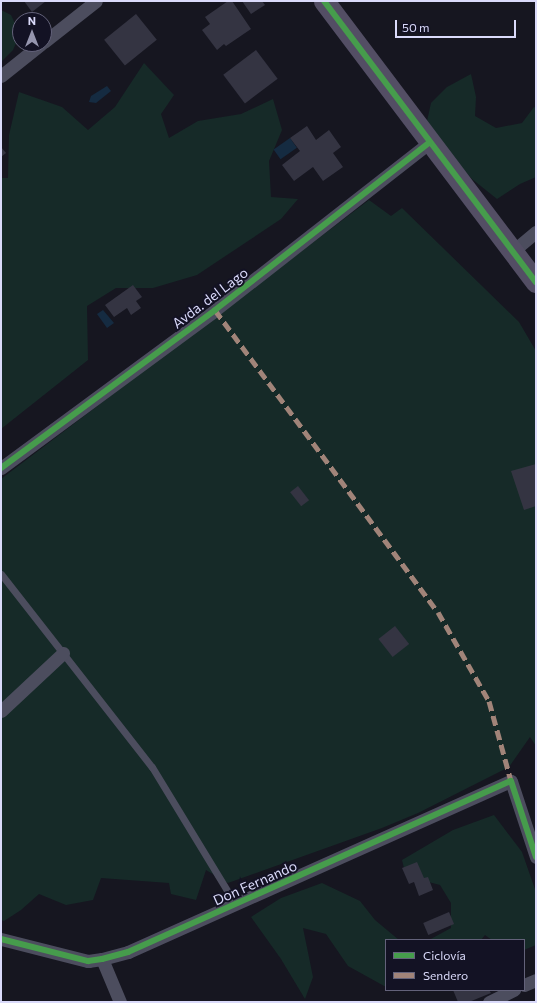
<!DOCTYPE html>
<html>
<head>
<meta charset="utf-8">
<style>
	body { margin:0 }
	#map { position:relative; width:537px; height:1003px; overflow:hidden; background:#161620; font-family:Commissioner,sans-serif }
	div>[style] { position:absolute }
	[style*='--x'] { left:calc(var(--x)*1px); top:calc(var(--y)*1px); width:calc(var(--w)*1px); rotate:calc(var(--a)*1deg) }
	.green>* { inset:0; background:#162a28 }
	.water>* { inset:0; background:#152b41; transform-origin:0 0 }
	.building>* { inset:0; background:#343442; transform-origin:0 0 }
	.lane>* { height:7px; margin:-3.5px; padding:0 3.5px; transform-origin:3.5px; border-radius:3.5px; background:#4c4d5e }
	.street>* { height:13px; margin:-6.5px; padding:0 6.5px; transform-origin:6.5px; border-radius:6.5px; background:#4c4d5e }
	.primary>* { height:21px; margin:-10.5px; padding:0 10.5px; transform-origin:10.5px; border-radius:10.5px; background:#534e64 }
	.quiet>* { height:5px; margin-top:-2.5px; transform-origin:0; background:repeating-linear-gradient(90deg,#a18479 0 10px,transparent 0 15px) }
	.cycleway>* { height:6px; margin:-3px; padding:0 3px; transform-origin:3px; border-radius:3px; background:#469c4c }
	span { translate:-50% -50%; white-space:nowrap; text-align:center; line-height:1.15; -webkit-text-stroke:4px #131224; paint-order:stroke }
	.street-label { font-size:14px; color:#dadafa }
	.frame { position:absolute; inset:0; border:2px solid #dadafa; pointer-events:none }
	.legend { position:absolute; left:385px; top:939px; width:140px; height:52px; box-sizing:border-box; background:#131224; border:1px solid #63627a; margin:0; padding:5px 7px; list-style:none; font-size:12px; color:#dadafa }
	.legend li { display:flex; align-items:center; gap:8px; height:20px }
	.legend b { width:20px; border:1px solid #63627a }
	.north { position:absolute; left:12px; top:12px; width:40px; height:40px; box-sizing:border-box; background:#131224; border:1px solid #63627a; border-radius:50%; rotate:0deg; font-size:11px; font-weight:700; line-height:16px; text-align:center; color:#dadafa }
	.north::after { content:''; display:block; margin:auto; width:14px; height:18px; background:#9595ae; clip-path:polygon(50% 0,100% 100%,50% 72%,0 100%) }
	.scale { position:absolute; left:395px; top:20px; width:121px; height:18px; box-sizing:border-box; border:2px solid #dadafa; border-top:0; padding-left:5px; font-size:12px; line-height:14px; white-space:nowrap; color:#dadafa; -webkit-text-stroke:3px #131224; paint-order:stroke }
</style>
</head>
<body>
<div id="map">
	<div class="green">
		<div style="clip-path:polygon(1px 10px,11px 15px,20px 34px,13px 50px,1px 62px)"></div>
		<div style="clip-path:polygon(144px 63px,174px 95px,161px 114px,169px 138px,198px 121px,241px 114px,273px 99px,282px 130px,269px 161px,271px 197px,298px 199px,281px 219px,197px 275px,153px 288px,116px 288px,87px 306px,88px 360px,1px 429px,1px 178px,8px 178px,9px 135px,19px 92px,62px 107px,88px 130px,115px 107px)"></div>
		<div style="clip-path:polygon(471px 74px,476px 97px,475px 116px,496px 128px,522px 123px,534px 107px,536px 108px,536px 177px,520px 184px,497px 199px,472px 179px,450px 154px,427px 121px,431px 103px,447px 87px)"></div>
		<div style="clip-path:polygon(369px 200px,391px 216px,402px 208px,519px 322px,536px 351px,536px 746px,530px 737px,509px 767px,418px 813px,382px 828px,228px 883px,206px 870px,196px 900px,171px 894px,169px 883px,101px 878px,93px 900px,66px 905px,39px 894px,21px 910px,4px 921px,1px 920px,1px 479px)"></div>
		<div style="clip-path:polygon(494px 815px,522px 852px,536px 892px,536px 945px,524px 950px,524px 940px,492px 940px,485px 935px,481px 940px,429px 940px,451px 928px,451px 903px,440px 885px,406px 876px,402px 860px,453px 830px)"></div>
		<div style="clip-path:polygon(322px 883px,360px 901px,375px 920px,399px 940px,386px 940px,386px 987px,348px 966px,326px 934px,303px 928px,313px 977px,305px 999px,281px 959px,251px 917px,281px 898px)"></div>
	</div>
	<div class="water">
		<div style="clip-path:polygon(107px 86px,111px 91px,96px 103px,89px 102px,91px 96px)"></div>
		<div style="left:290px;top:138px;width:12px;height:20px;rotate:55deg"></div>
		<div style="clip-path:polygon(103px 310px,114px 323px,107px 328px,97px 314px)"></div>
	</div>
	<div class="building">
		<div style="clip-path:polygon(24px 1px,46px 1px,32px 12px)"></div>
		<div style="clip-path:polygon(228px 1px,232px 1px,251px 29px,226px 46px,224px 44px,217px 50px,202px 30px,210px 24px,205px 17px)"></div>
		<div style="clip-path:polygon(242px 1px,262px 1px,265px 5px,251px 14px)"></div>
		<div style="left:136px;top:14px;width:33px;height:41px;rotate:51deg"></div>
		<div style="left:256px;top:50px;width:36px;height:41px;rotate:53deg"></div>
		<div style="clip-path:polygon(307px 126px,316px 140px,329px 130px,341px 147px,333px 153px,343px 167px,323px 181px,313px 167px,294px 181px,282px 165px,300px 151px,290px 138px)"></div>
		<div style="clip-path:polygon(1px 147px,6px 153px,1px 157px)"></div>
		<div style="clip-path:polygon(133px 285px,142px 297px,136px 301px,141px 308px,131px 315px,127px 308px,114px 317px,105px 305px)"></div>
		<div style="clip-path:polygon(536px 464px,536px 506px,524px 510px,511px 471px)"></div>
		<div style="left:298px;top:486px;width:18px;height:10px;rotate:52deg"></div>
		<div style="left:395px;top:626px;width:23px;height:21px;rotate:52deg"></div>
		<div style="clip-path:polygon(417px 862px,424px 878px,428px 877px,433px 890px,419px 896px,414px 882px,409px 884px,402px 868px)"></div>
		<div style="left:449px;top:912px;width:13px;height:28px;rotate:67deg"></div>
		<div style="clip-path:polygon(453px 990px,489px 990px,491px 993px,469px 1002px,458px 1002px)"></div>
	</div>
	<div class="lane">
		<div style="--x:1;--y:574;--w:245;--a:52"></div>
		<div style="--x:152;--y:767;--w:162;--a:58.7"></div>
	</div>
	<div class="street">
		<div style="--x:44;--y:42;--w:66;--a:-38.3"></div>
		<div style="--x:1;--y:76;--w:51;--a:-38.7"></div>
		<div style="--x:513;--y:251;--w:30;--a:-40"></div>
		<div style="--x:1;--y:468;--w:266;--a:-36.4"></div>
		<div style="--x:215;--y:310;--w:271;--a:-38"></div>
		<div style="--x:1;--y:711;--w:85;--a:-43.1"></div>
		<div style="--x:1;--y:939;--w:90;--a:14.2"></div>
		<div style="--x:88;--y:961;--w:14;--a:-8"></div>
		<div style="--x:102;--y:959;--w:27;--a:-15"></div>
		<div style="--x:128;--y:952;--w:419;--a:-24.1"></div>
		<div style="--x:511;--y:781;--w:80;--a:71.8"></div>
		<div style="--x:102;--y:959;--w:47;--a:67.3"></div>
		<div style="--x:524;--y:985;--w:13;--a:-23"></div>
		<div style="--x:489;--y:1002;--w:28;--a:-26"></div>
	</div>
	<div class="primary">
		<div style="--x:324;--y:1;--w:352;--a:53"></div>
	</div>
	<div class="quiet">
		<div style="--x:215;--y:310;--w:375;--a:53.6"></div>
		<div style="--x:438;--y:612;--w:103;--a:60.2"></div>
		<div style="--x:489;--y:701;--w:83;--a:74.6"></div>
	</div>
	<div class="cycleway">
		<div style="--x:324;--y:1;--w:352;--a:53"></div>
		<div style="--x:1;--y:468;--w:266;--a:-36.4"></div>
		<div style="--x:215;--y:310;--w:271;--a:-38"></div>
		<div style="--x:1;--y:939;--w:90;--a:14.2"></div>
		<div style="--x:88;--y:961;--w:14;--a:-8"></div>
		<div style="--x:102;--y:959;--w:27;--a:-15"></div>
		<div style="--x:128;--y:952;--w:419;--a:-24.1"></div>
		<div style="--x:511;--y:781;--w:80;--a:71.8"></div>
	</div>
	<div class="street-label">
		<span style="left:210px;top:298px;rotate:-37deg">Avda. del Lago</span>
		<span style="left:255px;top:883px;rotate:-24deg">Don Fernando</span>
	</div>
	<div class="frame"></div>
	<ul class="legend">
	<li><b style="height:5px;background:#469c4c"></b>Ciclovía</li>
	<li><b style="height:5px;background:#a18479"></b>Sendero</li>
	</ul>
	<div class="north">N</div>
	<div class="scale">50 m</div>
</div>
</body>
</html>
